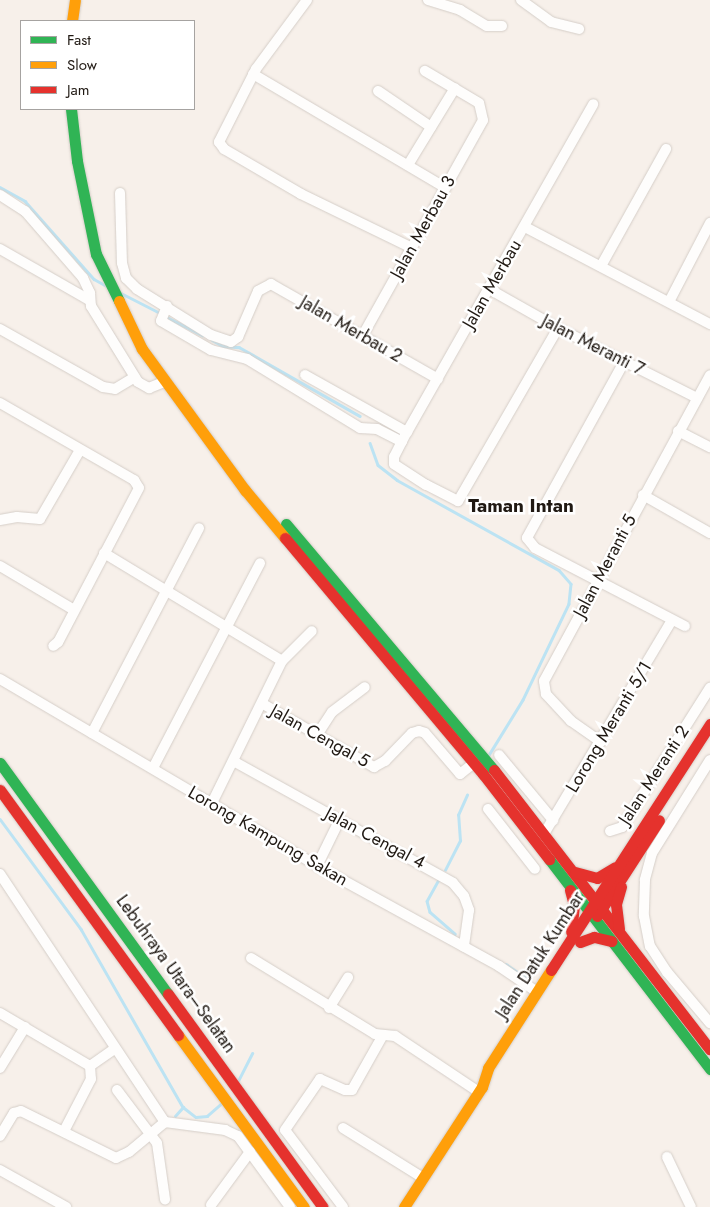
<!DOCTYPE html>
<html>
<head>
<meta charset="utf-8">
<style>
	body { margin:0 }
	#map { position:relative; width:710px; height:1207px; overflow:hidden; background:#f7f0ea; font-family:Jost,sans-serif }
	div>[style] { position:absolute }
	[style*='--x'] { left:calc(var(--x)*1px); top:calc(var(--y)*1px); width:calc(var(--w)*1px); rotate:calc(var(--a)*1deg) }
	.stream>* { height:2.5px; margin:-1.25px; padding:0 1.25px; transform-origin:1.25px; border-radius:1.25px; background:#bce3f3 }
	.roads { filter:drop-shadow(0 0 1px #d5cec8) drop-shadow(0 0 1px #d5cec8) }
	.street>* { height:10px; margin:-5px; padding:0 5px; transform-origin:5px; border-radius:5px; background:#fefdfc }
	.fast>* { height:11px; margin:-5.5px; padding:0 5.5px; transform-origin:5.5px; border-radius:5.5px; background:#30b455 }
	.slow>* { height:11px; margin:-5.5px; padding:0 5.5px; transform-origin:5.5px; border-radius:5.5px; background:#ff9f0a }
	.jam>* { height:11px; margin:-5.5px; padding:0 5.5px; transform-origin:5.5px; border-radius:5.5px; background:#e5322d }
	span { translate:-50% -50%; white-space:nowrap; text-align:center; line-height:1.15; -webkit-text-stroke:5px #fff; paint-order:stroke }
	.street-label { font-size:18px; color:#201913 }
	.neighbourhood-label { font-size:19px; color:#201913; font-weight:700 }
	.legend { position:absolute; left:20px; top:20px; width:175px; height:90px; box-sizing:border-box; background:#fff; border:1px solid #a6a3a1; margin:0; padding:6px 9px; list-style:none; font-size:15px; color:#201913 }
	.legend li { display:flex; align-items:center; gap:10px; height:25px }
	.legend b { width:25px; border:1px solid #a6a3a1 }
</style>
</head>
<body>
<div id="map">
	<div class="stream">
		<div style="--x:0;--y:187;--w:29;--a:29"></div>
		<div style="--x:25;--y:201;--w:104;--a:48.5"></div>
		<div style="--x:94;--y:279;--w:13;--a:29"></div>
		<div style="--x:121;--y:293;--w:44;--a:27.1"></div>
		<div style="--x:165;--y:316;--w:42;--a:27.2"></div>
		<div style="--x:212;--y:340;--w:13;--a:29"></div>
		<div style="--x:223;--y:346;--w:16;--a:4"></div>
		<div style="--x:239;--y:347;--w:139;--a:29.7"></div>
		<div style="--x:370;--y:443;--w:23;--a:70"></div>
		<div style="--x:378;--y:465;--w:24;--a:38"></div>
		<div style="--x:397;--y:480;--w:185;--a:29.1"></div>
		<div style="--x:559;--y:570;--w:18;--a:49"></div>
		<div style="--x:571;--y:584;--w:20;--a:96"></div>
		<div style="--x:569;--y:604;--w:106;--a:115.6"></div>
		<div style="--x:523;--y:700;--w:67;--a:121.6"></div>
		<div style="--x:0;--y:819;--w:137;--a:53.6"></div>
		<div style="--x:81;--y:929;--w:205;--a:60.2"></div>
		<div style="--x:183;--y:1107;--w:16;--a:38"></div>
		<div style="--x:196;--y:1117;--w:11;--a:-5"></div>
		<div style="--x:207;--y:1116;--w:20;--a:-41"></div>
		<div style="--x:445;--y:870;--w:33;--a:-63"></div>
		<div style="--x:460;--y:841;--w:26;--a:-94"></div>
		<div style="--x:458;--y:815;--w:22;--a:-66"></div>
		<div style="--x:440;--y:878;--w:26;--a:119"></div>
		<div style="--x:427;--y:901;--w:11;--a:75"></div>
		<div style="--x:430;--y:912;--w:33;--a:41"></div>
		<div style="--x:506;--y:964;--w:28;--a:35"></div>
		<div style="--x:238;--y:1081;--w:31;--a:-63"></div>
		<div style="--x:175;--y:1116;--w:12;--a:-48"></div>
	</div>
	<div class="roads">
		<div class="street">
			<div style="--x:307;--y:0;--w:86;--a:126.5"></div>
			<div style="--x:256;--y:69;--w:82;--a:116.9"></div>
			<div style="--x:219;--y:142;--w:9;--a:54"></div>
			<div style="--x:224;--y:149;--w:89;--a:30.3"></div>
			<div style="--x:301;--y:194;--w:123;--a:25.9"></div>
			<div style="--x:428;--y:0;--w:34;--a:17"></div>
			<div style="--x:460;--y:10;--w:31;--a:31"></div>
			<div style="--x:487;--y:26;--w:15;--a:0"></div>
			<div style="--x:521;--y:0;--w:37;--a:36"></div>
			<div style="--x:551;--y:22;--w:29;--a:14"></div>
			<div style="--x:253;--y:74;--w:224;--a:30.6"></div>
			<div style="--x:378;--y:91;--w:64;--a:34.2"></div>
			<div style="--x:408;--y:165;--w:90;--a:-58.6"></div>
			<div style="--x:120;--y:193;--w:70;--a:88.4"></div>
			<div style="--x:122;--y:263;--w:16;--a:75"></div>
			<div style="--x:126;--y:278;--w:16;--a:45"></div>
			<div style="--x:137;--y:289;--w:87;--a:31.9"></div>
			<div style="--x:211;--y:335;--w:21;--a:19"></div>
			<div style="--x:231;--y:342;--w:9;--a:-36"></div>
			<div style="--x:238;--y:337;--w:50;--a:-66.5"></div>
			<div style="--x:258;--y:291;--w:15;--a:-28"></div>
			<div style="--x:271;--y:284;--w:192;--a:29.6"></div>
			<div style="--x:0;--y:195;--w:30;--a:33"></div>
			<div style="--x:25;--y:211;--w:89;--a:49.1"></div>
			<div style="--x:83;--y:278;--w:17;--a:65"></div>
			<div style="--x:90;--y:293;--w:13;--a:86"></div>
			<div style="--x:91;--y:306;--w:89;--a:58.3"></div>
			<div style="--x:138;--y:382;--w:13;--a:29"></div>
			<div style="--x:149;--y:388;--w:16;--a:-22"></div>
			<div style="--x:525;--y:227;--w:209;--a:27.7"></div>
			<div style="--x:0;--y:249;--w:103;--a:29.8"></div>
			<div style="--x:601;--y:266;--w:134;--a:-60.9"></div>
			<div style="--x:489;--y:289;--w:79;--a:29.5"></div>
			<div style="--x:558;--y:328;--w:156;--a:26.7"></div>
			<div style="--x:670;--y:300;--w:87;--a:-62.5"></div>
			<div style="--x:167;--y:306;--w:16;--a:112"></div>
			<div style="--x:161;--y:321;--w:58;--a:30.1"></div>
			<div style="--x:211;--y:350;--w:37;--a:14"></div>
			<div style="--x:247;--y:359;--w:132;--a:31.4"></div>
			<div style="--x:360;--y:428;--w:17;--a:3"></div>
			<div style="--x:377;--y:429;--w:28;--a:27"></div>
			<div style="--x:558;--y:328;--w:200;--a:120"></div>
			<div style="--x:458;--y:501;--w:36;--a:-153"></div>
			<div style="--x:426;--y:485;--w:38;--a:-147"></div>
			<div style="--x:394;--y:464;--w:7;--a:-90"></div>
			<div style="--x:394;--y:457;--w:28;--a:-63"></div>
			<div style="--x:407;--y:432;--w:377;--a:-60.4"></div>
			<div style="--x:0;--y:329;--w:118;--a:29.4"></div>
			<div style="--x:103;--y:387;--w:12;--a:9"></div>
			<div style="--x:115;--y:389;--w:23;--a:-31"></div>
			<div style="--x:363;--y:335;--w:246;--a:-60.8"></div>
			<div style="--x:483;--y:120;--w:17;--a:-103"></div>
			<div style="--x:479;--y:103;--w:63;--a:-149.3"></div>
			<div style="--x:624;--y:362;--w:201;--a:118.9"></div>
			<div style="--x:527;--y:538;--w:13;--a:51"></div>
			<div style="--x:535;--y:548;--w:169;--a:27.5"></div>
			<div style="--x:305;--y:375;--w:117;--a:29.2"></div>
			<div style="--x:0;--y:403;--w:155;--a:29.9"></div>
			<div style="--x:134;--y:480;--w:9;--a:58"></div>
			<div style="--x:139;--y:488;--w:174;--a:117.7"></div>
			<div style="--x:58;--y:642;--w:6;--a:141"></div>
			<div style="--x:678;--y:431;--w:36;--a:27"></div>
			<div style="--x:643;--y:495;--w:77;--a:29.6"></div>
			<div style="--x:0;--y:520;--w:17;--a:-10"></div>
			<div style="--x:17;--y:517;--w:23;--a:5"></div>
			<div style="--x:40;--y:519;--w:80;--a:-59.9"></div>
			<div style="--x:104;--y:553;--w:208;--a:31.2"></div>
			<div style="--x:0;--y:566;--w:86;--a:30.7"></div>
			<div style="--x:0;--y:679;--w:368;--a:30.5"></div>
			<div style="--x:317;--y:866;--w:208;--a:28.8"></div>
			<div style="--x:499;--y:966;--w:46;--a:34.4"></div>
			<div style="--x:263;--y:704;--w:128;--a:29.6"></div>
			<div style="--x:374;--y:767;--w:13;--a:-29"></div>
			<div style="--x:385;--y:761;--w:39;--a:-46"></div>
			<div style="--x:412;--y:733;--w:7;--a:-16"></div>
			<div style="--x:419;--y:731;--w:6;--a:18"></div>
			<div style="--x:425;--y:733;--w:54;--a:49.5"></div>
			<div style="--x:460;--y:774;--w:18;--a:-38"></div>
			<div style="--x:92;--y:733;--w:231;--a:-62.4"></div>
			<div style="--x:317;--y:735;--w:27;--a:-57"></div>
			<div style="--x:332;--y:712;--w:41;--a:-37.1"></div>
			<div style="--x:601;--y:742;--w:37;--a:-145"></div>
			<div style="--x:571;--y:721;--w:37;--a:-133"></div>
			<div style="--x:546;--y:694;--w:13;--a:-99"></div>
			<div style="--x:544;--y:681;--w:348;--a:-61.5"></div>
			<div style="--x:499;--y:755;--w:85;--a:50.3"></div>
			<div style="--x:710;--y:760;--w:110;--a:121.9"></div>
			<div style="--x:652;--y:853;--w:28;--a:105"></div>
			<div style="--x:645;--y:880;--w:36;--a:92"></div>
			<div style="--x:644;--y:916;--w:31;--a:79"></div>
			<div style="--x:650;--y:946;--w:31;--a:57"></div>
			<div style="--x:667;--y:972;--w:67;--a:49.9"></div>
			<div style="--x:235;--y:762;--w:249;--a:29"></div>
			<div style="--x:453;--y:883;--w:17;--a:50"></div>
			<div style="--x:464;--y:896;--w:15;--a:70"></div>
			<div style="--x:469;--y:910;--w:37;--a:98"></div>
			<div style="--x:153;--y:768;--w:231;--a:-62.4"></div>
			<div style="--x:212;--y:803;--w:158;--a:-63.8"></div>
			<div style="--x:282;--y:661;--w:42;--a:-45"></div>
			<div style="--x:488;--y:809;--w:76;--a:51.9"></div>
			<div style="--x:610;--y:831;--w:13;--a:-18"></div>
			<div style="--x:622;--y:827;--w:165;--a:-57.7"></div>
			<div style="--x:544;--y:834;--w:249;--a:-59.1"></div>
			<div style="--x:317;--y:866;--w:52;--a:-63.9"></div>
			<div style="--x:0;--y:874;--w:298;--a:56.4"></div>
			<div style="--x:165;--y:1122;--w:61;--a:7.6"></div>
			<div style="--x:225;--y:1130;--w:14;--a:25"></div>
			<div style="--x:238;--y:1136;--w:88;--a:53.8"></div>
			<div style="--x:251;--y:958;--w:145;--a:31.5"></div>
			<div style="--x:375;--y:1034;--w:20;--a:6"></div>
			<div style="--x:395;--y:1036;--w:101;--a:33.7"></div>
			<div style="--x:329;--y:1008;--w:36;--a:-58"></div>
			<div style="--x:0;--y:1013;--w:104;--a:30.5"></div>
			<div style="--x:90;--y:1066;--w:13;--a:86"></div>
			<div style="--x:91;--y:1079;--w:59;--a:117.4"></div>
			<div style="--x:90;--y:1066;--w:29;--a:-35"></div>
			<div style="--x:0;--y:1068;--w:48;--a:-58.6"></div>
			<div style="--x:117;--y:1090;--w:66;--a:53"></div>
			<div style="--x:157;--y:1143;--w:57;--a:81.9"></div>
			<div style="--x:343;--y:1128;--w:94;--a:32"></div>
			<div style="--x:0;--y:1136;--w:27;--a:-59"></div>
			<div style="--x:14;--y:1113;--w:7;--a:-16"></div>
			<div style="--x:21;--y:1111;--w:106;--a:26.3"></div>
			<div style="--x:116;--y:1158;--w:14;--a:-25"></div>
			<div style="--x:129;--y:1152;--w:47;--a:-39.8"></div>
			<div style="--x:667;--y:1157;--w:55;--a:64.4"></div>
			<div style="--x:0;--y:1170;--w:76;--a:29.3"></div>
			<div style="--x:211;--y:1205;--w:66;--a:-53.7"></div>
			<div style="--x:343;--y:1207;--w:96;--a:-127"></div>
			<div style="--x:285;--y:1130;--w:62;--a:-55.5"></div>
			<div style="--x:320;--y:1079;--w:27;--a:24"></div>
			<div style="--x:345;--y:1090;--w:7;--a:0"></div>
			<div style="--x:352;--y:1090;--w:63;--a:-60.6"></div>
		</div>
		<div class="fast">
			<div style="--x:71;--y:109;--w:52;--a:83.4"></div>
			<div style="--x:77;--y:161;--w:95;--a:78.5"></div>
			<div style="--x:96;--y:254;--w:52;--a:63.9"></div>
			<div style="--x:286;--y:524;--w:322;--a:49.8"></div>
			<div style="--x:0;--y:763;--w:286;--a:54"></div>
			<div style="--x:549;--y:859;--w:265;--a:52.5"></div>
		</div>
		<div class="slow">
			<div style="--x:72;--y:21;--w:21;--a:-82"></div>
			<div style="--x:119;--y:301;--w:53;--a:64.4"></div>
			<div style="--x:142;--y:349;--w:175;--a:53.9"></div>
			<div style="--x:245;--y:490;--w:62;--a:50.2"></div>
			<div style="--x:178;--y:1035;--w:213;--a:53.8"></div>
			<div style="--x:404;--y:1207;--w:143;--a:-57"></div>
			<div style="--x:482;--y:1087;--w:20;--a:-72"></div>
			<div style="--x:488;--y:1068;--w:117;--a:-57.3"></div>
		</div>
		<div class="jam">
			<div style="--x:285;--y:538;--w:308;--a:50"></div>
			<div style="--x:483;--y:774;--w:108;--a:52.2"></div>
			<div style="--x:494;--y:770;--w:353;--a:52.3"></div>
			<div style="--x:0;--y:790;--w:303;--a:54"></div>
			<div style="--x:575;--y:872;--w:23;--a:15"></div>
			<div style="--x:597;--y:878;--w:21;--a:-31"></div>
			<div style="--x:570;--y:890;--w:16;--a:75"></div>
			<div style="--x:574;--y:905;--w:27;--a:96"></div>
			<div style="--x:597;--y:916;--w:114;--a:-57.1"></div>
			<div style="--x:619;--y:929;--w:25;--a:-97"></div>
			<div style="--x:616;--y:904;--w:18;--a:-74"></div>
			<div style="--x:580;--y:942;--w:15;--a:-20"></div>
			<div style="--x:594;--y:937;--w:18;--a:13"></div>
			<div style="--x:551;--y:970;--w:293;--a:-57.1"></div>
			<div style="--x:168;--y:994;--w:263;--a:54"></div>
		</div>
	</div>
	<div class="street-label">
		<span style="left:423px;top:227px;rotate:-61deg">Jalan Merbau 3</span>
		<span style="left:492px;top:284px;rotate:-60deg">Jalan Merbau</span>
		<span style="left:351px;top:329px;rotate:30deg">Jalan Merbau 2</span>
		<span style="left:593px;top:345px;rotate:27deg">Jalan Meranti 7</span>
		<span style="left:605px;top:566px;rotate:-62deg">Jalan Meranti 5</span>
		<span style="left:609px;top:727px;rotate:-59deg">Lorong Meranti 5/1</span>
		<span style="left:320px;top:736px;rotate:29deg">Jalan Cengal 5</span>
		<span style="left:654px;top:775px;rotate:-57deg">Jalan Meranti 2</span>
		<span style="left:268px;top:836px;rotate:30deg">Lorong Kampung Sakan</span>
		<span style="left:375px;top:838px;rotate:28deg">Jalan Cengal 4</span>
		<span style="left:540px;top:955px;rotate:-57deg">Jalan Datuk Kumbar</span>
		<span style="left:176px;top:974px;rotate:54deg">Lebuhraya Utara–Selatan</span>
	</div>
	<div class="neighbourhood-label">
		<span style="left:521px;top:506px">Taman Intan</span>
	</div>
	<ul class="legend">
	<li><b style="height:6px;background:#30b455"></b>Fast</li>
	<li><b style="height:6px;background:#ff9f0a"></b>Slow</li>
	<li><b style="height:6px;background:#e5322d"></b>Jam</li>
	</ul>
</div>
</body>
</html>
